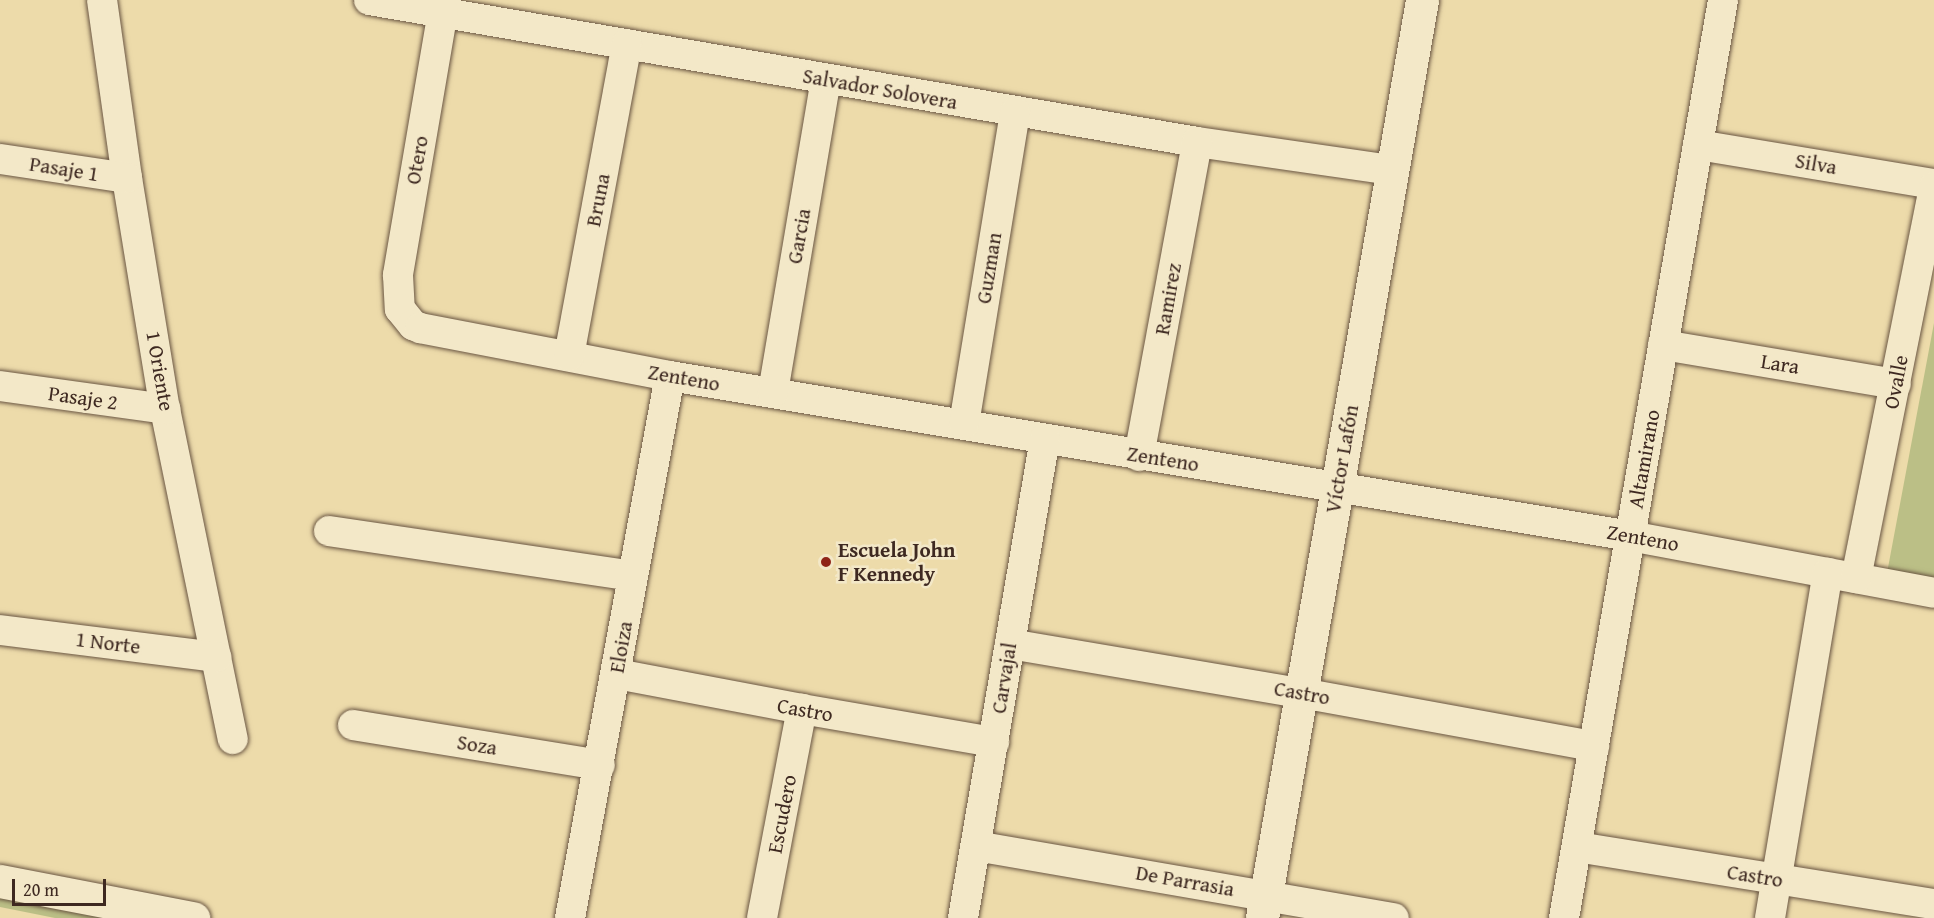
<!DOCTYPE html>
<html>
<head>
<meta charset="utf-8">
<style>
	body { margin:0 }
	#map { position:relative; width:1934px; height:918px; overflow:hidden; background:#eddbaa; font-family:"Gentium Book Plus",serif }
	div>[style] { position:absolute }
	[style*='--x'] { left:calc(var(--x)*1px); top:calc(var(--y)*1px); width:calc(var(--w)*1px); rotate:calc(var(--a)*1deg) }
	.green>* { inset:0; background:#bbbf86 }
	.roads { filter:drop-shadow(0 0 2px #6a5643) drop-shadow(0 0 2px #6a5643) }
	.street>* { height:30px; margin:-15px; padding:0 15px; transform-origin:15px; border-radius:15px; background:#f3e8c8 }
	.secondary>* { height:33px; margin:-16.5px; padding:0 16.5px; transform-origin:16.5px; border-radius:16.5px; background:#f3e8c8 }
	.dots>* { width:16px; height:16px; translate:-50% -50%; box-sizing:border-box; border:3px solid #f3e8c8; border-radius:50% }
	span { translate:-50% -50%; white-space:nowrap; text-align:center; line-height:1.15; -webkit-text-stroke:5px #f3e8c8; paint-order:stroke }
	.street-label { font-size:21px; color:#3e2921 }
	.poi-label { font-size:21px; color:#3e2921; font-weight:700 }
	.left { translate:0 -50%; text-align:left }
	.scale { position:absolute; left:12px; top:879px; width:94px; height:27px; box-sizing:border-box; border:3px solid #3e2921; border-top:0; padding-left:8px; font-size:18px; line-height:21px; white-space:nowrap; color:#3e2921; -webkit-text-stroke:4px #f3e8c8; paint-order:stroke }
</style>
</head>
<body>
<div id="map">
	<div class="green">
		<div style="clip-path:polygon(1934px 323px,1934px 581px,1887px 573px)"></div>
		<div style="clip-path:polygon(0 894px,125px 918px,55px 918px,0 907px)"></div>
	</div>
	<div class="roads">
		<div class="street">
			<div style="--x:102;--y:0;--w:180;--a:82"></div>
			<div style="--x:127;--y:178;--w:234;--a:80.7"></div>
			<div style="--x:165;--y:409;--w:337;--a:78.4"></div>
			<div style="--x:369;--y:0;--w:840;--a:9.73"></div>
			<div style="--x:1197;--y:142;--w:197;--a:8.2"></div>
			<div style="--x:443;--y:11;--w:268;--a:99.7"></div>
			<div style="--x:398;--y:275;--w:34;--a:87"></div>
			<div style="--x:400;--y:309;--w:21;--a:51"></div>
			<div style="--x:413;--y:325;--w:8;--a:23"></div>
			<div style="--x:420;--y:328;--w:255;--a:10.9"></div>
			<div style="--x:670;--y:376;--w:973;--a:9.46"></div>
			<div style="--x:1630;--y:536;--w:309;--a:10.6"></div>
			<div style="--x:1698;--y:145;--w:239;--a:9.4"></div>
			<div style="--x:0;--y:159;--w:128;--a:8.5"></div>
			<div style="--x:1663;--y:345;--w:236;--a:9.5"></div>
			<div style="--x:569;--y:356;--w:317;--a:-79.5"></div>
			<div style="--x:0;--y:386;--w:167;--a:7.9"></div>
			<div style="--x:773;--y:392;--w:316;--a:-80.4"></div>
			<div style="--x:964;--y:424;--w:316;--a:-80.7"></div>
			<div style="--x:1139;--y:456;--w:319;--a:-79.5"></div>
			<div style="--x:329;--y:531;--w:307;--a:8.4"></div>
			<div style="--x:1856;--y:578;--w:399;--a:-78.7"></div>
			<div style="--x:0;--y:630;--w:218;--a:7.1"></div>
			<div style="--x:1010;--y:644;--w:295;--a:9.6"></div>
			<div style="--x:1301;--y:693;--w:298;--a:10.3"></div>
			<div style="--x:617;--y:674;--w:188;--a:10.7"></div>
			<div style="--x:802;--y:709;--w:195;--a:9.8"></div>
			<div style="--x:353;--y:725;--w:250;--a:9.2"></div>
			<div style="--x:976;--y:846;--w:424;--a:9.8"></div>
			<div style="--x:1577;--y:847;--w:362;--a:9.1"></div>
			<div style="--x:570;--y:918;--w:551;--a:-79.55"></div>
			<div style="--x:762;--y:918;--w:213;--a:-79.2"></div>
			<div style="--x:963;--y:918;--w:486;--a:-80.3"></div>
			<div style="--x:1564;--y:918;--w:932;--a:-80.17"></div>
			<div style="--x:1770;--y:918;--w:350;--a:-80.5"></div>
		</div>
		<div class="secondary">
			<div style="--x:0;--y:881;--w:197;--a:10.9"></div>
			<div style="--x:1262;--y:918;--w:932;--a:-80.11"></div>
		</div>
	</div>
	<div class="dots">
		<div style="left:826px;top:562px;background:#8f2418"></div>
	</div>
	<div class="street-label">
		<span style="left:880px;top:89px;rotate:10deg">Salvador Solovera</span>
		<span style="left:417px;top:160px;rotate:-80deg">Otero</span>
		<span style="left:1816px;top:164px;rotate:10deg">Silva</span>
		<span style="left:64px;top:169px;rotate:9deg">Pasaje 1</span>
		<span style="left:598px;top:200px;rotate:-79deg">Bruna</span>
		<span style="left:799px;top:236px;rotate:-80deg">Garcia</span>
		<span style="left:989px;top:268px;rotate:-81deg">Guzman</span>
		<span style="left:1168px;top:299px;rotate:-80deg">Ramirez</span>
		<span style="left:1780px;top:364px;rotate:9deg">Lara</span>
		<span style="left:160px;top:371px;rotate:80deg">1 Oriente</span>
		<span style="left:684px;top:378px;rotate:10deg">Zenteno</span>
		<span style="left:1896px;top:382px;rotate:-79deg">Ovalle</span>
		<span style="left:83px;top:398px;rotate:8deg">Pasaje 2</span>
		<span style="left:1163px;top:459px;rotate:9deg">Zenteno</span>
		<span style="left:1342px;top:459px;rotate:-80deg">Víctor Lafón</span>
		<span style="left:1644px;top:459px;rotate:-80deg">Altamirano</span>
		<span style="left:1643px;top:538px;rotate:10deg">Zenteno</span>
		<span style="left:108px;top:643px;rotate:7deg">1 Norte</span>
		<span style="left:621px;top:647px;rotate:-80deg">Eloiza</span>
		<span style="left:1004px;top:678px;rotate:-81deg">Carvajal</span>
		<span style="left:1302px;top:693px;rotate:10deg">Castro</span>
		<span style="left:805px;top:710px;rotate:10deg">Castro</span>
		<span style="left:477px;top:745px;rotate:9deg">Soza</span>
		<span style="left:782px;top:814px;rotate:-79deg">Escudero</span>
		<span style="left:1755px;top:876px;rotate:9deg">Castro</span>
		<span style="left:1185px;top:881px;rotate:10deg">De Parrasia</span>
	</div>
	<div class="poi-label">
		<span class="left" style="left:838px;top:562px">Escuela John<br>F Kennedy</span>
	</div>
	<div class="scale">20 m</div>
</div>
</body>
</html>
